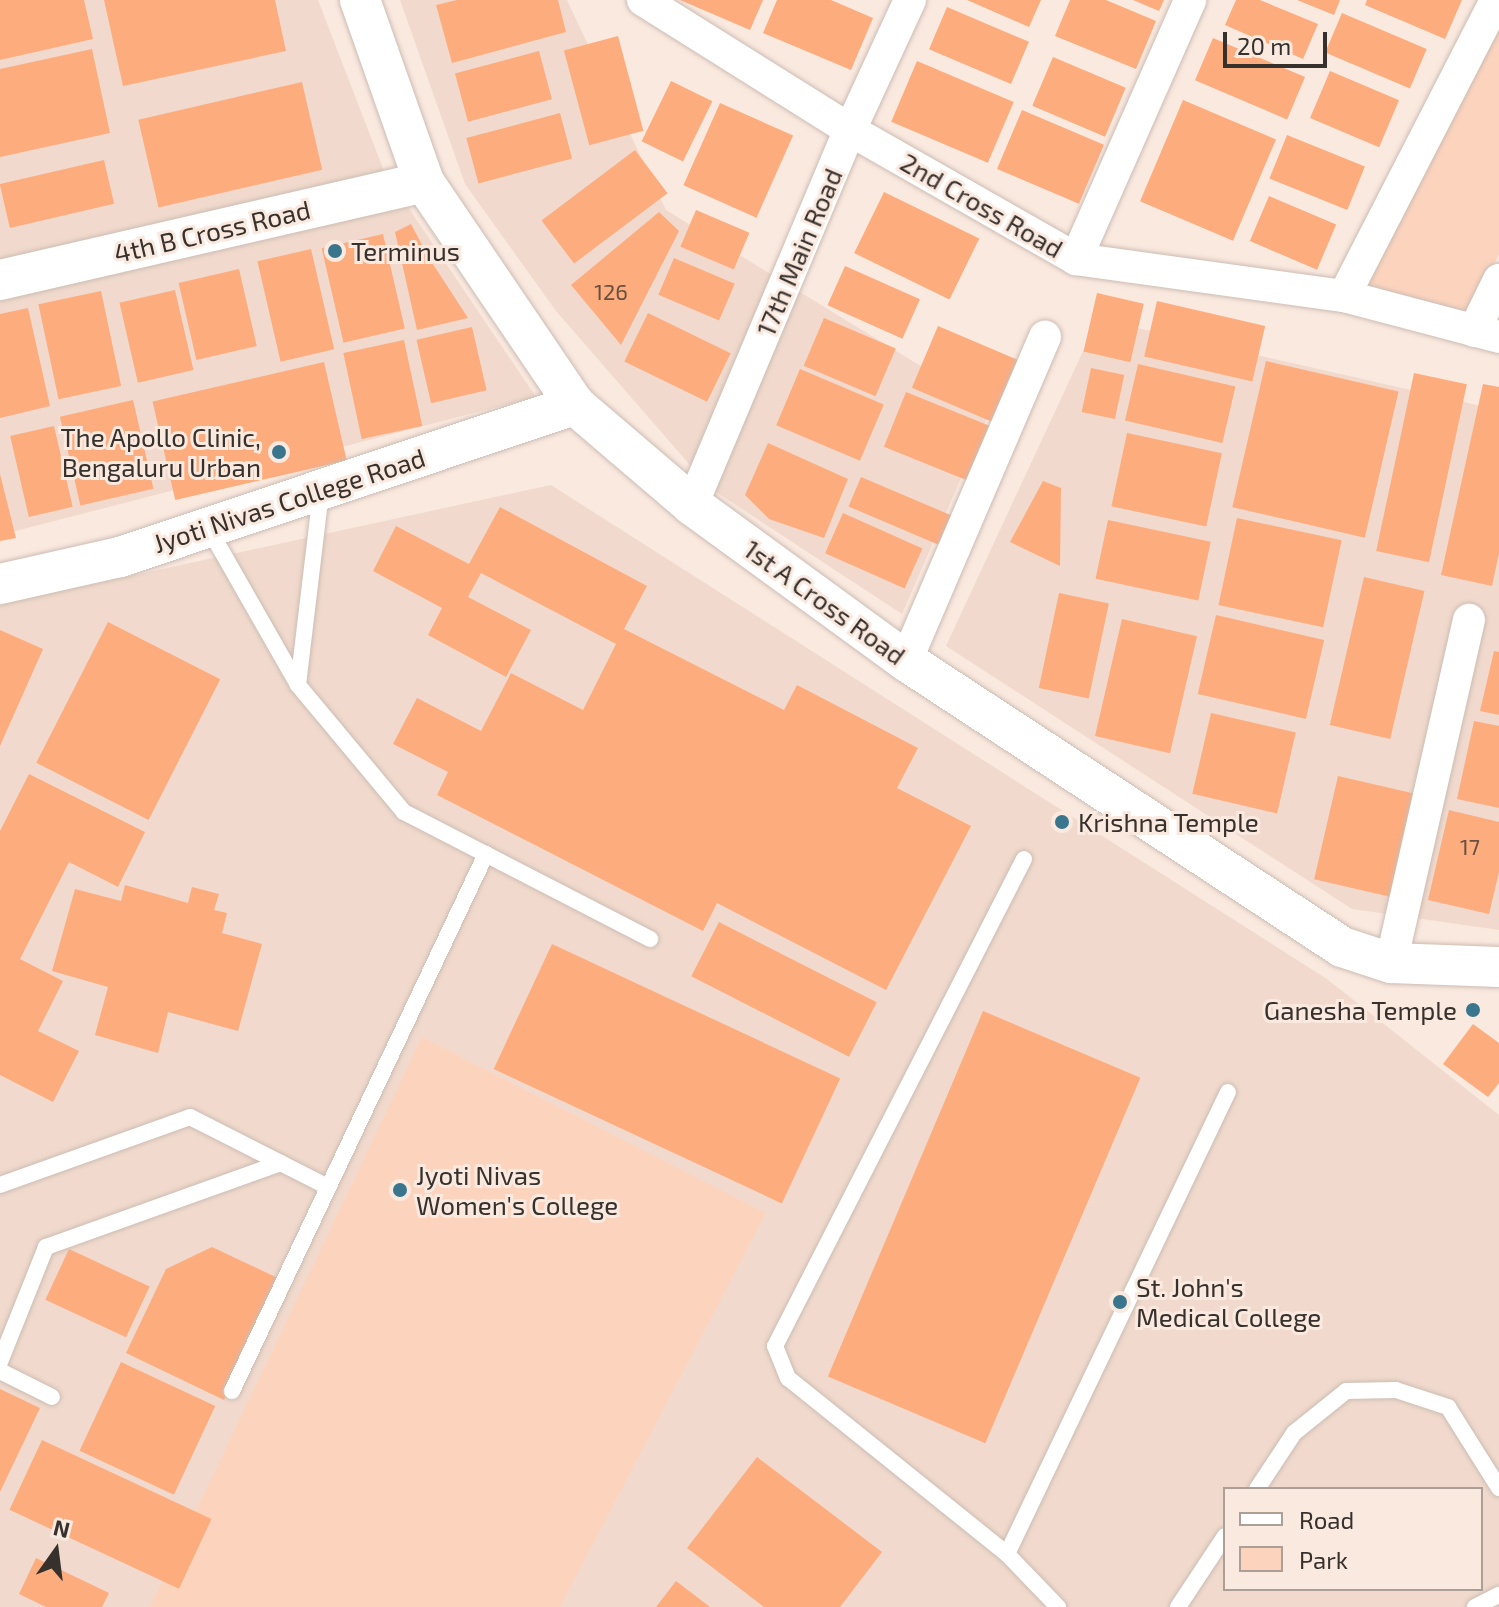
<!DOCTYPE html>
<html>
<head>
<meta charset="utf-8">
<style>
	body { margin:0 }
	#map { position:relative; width:1499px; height:1607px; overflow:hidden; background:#fae9df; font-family:"Exo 2",sans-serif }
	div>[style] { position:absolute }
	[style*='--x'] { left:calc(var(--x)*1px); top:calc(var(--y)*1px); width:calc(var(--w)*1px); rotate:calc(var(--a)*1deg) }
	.built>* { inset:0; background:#f1dacd }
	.green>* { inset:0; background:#fcd4be }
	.building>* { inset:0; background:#fdac7e; transform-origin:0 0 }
	.roads { filter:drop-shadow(0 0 2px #cdbcb3) drop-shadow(0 0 2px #cdbcb3) }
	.service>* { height:16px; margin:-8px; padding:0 8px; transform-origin:8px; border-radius:8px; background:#fff }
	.minor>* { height:32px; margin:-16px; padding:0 16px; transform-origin:16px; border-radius:16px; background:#fff }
	.tertiary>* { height:40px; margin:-20px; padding:0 20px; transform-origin:20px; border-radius:20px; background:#fff }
	.dots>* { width:22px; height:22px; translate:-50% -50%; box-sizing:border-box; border:4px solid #fae9df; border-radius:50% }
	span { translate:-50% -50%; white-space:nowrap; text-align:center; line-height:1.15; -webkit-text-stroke:6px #fae9df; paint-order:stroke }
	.number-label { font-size:22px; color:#685041 }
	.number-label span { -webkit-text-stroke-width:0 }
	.street-label { font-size:26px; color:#37312d }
	.poi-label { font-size:26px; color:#37312d }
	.left { translate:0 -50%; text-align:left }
	.right { translate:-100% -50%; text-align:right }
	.legend { position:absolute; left:1223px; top:1487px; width:260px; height:104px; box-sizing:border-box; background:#fae9df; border:2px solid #ac9f98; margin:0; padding:10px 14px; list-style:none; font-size:24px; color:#37312d }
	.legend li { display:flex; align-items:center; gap:16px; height:40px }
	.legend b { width:40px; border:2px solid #ac9f98 }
	.north { position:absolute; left:16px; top:1511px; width:80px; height:80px; -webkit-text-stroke:6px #fae9df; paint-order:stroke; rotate:14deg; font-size:22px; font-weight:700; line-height:32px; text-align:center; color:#37312d }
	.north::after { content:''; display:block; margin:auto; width:28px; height:36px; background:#37312d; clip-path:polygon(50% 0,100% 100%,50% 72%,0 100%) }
	.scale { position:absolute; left:1223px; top:32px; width:104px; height:36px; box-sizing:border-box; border:4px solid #37312d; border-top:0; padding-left:10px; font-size:24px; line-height:28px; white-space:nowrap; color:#37312d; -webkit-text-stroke:6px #fae9df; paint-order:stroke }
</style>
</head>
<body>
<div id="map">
	<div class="built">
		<div style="clip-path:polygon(0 0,318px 0,387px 179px,0 265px)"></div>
		<div style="clip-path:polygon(400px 0,567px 0,666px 210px,991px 409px,902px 614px,710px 488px,556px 311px,465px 184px)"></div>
		<div style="clip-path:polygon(408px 207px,536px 397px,0 535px,0 300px)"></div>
		<div style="clip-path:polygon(1098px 319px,1499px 410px,1499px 930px,1352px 909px,946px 646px)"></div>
		<div style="clip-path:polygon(evenodd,551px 485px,1327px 979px,1499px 1115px,1499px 1607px,0 1607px,0 604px,551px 485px,1225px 1489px,1481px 1489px,1481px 1589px,1225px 1589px,1225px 1489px)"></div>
	</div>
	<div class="green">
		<div style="clip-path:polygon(1499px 22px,1499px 254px,1467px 319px,1367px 284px)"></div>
		<div style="clip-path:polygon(422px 1037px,766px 1213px,560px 1607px,150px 1607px)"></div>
	</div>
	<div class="building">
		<div style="clip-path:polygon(0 0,84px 0,93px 39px,0 60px)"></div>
		<div style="clip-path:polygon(104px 0,275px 0,286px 51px,123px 86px)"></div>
		<div style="clip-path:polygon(457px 0,558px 0,566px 32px,452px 63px,436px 5px)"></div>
		<div style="clip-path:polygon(680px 0,763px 0,750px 30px)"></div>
		<div style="clip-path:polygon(777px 0,831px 0,873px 18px,851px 70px,763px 33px)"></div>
		<div style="clip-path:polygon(967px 0,1041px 0,1029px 27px)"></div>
		<div style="clip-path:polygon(1070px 0,1106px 0,1156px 21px,1136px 69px,1055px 36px)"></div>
		<div style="clip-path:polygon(1133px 0,1164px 0,1159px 11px)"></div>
		<div style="clip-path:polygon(1236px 0,1260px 0,1318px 24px,1303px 59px,1225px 25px)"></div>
		<div style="clip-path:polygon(1297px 0,1340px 0,1334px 15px)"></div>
		<div style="clip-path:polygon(1367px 0,1462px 0,1445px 39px,1365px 5px)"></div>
		<div style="left:947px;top:7px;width:89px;height:46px;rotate:23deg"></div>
		<div style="left:1342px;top:13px;width:92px;height:43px;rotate:23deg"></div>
		<div style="left:618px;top:36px;width:98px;height:56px;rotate:75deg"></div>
		<div style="left:1213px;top:38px;width:100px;height:46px;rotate:23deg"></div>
		<div style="clip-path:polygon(92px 49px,110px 133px,0 157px,0 69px)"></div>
		<div style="left:539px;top:51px;width:50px;height:87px;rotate:75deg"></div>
		<div style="left:1053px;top:57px;width:79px;height:53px;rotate:23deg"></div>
		<div style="left:917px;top:61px;width:105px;height:66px;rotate:23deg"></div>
		<div style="left:1330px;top:71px;width:75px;height:51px;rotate:23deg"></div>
		<div style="left:671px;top:81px;width:46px;height:67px;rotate:26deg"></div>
		<div style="left:302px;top:82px;width:90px;height:168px;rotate:77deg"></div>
		<div style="left:1183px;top:100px;width:101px;height:110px;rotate:23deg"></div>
		<div style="left:720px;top:103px;width:80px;height:90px;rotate:24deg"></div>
		<div style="left:1022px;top:110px;width:89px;height:64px;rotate:23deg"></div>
		<div style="left:560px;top:113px;width:47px;height:97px;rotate:75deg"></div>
		<div style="left:1287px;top:135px;width:84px;height:47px;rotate:22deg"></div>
		<div style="left:635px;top:150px;width:54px;height:117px;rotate:53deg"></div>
		<div style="left:104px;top:160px;width:45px;height:107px;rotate:77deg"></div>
		<div style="left:884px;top:192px;width:106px;height:68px;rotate:26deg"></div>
		<div style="left:1269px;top:196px;width:73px;height:49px;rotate:23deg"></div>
		<div style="left:696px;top:210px;width:58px;height:40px;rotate:23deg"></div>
		<div style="clip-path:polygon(659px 212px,679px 231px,621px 345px,571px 285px)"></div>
		<div style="clip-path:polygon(411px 224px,429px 258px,468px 318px,417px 330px,395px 232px)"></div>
		<div style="left:383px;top:234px;width:97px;height:63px;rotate:77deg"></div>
		<div style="left:311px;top:249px;width:103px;height:55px;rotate:77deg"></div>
		<div style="left:674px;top:258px;width:66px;height:40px;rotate:23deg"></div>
		<div style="left:845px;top:266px;width:82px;height:43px;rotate:24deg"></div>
		<div style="left:239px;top:269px;width:79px;height:62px;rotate:77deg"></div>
		<div style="left:175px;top:290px;width:82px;height:57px;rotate:77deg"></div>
		<div style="left:101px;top:291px;width:97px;height:64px;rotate:78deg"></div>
		<div style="left:1097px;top:293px;width:48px;height:60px;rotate:13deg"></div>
		<div style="left:1157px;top:301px;width:111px;height:57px;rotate:13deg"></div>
		<div style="clip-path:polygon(28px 308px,50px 406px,0 418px,0 314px)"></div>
		<div style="left:648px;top:313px;width:92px;height:54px;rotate:26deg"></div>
		<div style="left:824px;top:318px;width:78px;height:52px;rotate:23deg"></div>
		<div style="left:938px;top:326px;width:96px;height:67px;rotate:23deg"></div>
		<div style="left:472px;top:327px;width:65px;height:57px;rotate:77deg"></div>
		<div style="left:404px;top:340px;width:88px;height:62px;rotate:78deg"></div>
		<div style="left:1266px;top:361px;width:136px;height:150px;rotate:13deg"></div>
		<div style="left:324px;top:362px;width:101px;height:176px;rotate:77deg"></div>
		<div style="left:1138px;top:364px;width:100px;height:58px;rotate:13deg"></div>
		<div style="left:1091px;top:368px;width:34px;height:45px;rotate:12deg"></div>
		<div style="left:800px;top:369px;width:91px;height:61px;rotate:23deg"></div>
		<div style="left:1414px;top:373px;width:54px;height:182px;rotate:12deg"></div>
		<div style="clip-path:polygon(1483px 384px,1499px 387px,1499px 553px,1492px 586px,1441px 575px)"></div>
		<div style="left:906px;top:392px;width:94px;height:59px;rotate:22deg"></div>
		<div style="left:133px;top:400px;width:91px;height:75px;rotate:77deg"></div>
		<div style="left:54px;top:426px;width:83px;height:45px;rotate:77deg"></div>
		<div style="left:1127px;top:433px;width:97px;height:75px;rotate:12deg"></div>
		<div style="clip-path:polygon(768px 443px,848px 479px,824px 538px,769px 519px,745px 495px)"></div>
		<div style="clip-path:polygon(0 474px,16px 538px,0 541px)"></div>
		<div style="left:861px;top:477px;width:99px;height:32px;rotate:23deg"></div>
		<div style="clip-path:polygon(1043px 481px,1061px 488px,1060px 566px,1010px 542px)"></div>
		<div style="clip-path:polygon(500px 507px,647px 586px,624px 629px,784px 710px,797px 685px,918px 748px,897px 788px,971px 826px,886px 990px,717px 903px,703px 931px,437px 795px,448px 772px,393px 744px,417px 698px,481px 731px,511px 673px,583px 710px,616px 644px,481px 573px,468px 597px,531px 630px,506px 677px,428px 635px,442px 608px,373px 571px,396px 526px,469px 564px)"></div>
		<div style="left:843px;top:513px;width:87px;height:44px;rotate:24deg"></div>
		<div style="left:1237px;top:518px;width:107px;height:89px;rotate:12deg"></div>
		<div style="left:1108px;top:520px;width:105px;height:60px;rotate:12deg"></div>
		<div style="left:1364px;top:577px;width:62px;height:152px;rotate:13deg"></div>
		<div style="left:1059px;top:593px;width:51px;height:97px;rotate:12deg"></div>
		<div style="left:1216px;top:615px;width:111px;height:81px;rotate:13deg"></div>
		<div style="left:1122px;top:619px;width:77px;height:120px;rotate:13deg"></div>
		<div style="left:108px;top:622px;width:126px;height:158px;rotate:27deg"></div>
		<div style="clip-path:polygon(0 630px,43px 649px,0 746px)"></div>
		<div style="clip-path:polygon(1494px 651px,1499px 652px,1499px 715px,1480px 711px)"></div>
		<div style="left:1211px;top:713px;width:87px;height:83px;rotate:13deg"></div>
		<div style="clip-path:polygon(1474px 721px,1499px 726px,1499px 808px,1457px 799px)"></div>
		<div style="clip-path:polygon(29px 774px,145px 832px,118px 887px,69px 862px,20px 959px,63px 981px,38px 1031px,79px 1051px,53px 1102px,0 1075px,0 831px)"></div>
		<div style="left:1338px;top:776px;width:79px;height:106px;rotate:13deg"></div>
		<div style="clip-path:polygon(1449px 810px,1499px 822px,1499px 872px,1489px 914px,1428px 900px)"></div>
		<div style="clip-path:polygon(125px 885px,188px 903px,192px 887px,219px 894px,214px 910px,227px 913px,222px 933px,262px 944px,238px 1031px,168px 1012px,158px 1053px,95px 1035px,108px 987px,52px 971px,75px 889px,121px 901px)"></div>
		<div style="left:719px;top:922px;width:177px;height:61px;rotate:27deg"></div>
		<div style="left:552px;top:944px;width:318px;height:138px;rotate:25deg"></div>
		<div style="left:983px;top:1011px;width:171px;height:397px;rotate:23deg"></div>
		<div style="clip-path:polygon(1473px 1024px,1499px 1043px,1499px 1083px,1488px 1097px,1443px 1064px)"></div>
		<div style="clip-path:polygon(212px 1247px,282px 1280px,224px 1400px,126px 1353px,166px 1269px)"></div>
		<div style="left:69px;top:1249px;width:89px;height:56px;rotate:25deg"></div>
		<div style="left:121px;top:1362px;width:104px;height:98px;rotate:25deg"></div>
		<div style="clip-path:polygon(0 1389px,40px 1408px,0 1492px)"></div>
		<div style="left:42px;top:1440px;width:187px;height:77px;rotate:25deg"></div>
		<div style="clip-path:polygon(757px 1457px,882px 1552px,840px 1607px,764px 1607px,687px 1548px)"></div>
		<div style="clip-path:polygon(36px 1558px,109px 1593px,102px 1607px,46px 1607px,19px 1594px)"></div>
		<div style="clip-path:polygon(676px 1581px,710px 1607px,656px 1607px)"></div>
	</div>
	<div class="roads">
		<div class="service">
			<div style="--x:209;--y:529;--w:180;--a:60.3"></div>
			<div style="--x:298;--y:685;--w:193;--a:-83.2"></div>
			<div style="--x:298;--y:685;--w:165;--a:50.2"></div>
			<div style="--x:404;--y:812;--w:277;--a:27.3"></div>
			<div style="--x:1024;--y:859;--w:547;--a:117.08"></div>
			<div style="--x:775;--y:1346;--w:35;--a:68"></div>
			<div style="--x:788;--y:1378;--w:281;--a:38.8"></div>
			<div style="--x:1007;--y:1554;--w:74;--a:46.1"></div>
			<div style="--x:0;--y:1185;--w:202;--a:-19.7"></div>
			<div style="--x:190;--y:1117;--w:155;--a:26.9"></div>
			<div style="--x:0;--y:1362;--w:124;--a:-68.2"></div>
			<div style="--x:46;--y:1247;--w:249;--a:-19.7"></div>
			<div style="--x:0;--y:1371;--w:58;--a:26.6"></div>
			<div style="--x:232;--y:1391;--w:594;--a:-64.69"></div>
			<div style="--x:1257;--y:1489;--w:67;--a:-56.5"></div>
			<div style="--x:1294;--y:1433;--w:67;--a:-38.9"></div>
			<div style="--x:1346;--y:1391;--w:50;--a:-1.1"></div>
			<div style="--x:1396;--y:1390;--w:55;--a:18.1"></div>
			<div style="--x:1448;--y:1407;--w:96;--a:57.8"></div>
			<div style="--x:1007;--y:1554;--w:512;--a:-64.44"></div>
			<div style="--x:1178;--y:1607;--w:85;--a:-56.5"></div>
			<div style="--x:1475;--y:1607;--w:27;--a:-27"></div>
		</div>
		<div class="minor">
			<div style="--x:643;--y:0;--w:244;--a:32.1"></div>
			<div style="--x:850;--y:130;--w:260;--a:29.7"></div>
			<div style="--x:1076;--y:259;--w:271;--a:7.9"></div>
			<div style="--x:1344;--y:296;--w:160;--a:14.8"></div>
			<div style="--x:1076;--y:259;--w:283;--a:-66.2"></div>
			<div style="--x:1344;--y:296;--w:333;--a:-62.8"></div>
			<div style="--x:1474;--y:331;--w:57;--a:-63.9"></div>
			<div style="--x:692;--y:505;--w:407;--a:-67.2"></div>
			<div style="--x:850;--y:130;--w:143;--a:-65.2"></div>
			<div style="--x:906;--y:661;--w:353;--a:-66.8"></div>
			<div style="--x:1391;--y:963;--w:352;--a:-77.2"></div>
		</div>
		<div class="tertiary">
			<div style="--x:360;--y:0;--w:193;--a:70.6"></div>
			<div style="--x:424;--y:182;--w:269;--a:55.9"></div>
			<div style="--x:575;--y:405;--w:154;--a:40.5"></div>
			<div style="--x:692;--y:505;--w:265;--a:36.1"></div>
			<div style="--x:906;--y:661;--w:521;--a:33.26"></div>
			<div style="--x:1342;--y:947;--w:52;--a:18.1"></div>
			<div style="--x:1391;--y:963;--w:108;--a:2.1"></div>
			<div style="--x:0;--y:280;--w:435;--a:-13"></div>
			<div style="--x:0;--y:584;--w:123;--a:-12.7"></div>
			<div style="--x:120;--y:557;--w:480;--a:-18.5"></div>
		</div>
	</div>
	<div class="dots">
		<div style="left:335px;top:251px;background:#39768d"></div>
		<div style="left:279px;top:452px;background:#39768d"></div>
		<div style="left:1062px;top:822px;background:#39768d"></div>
		<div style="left:1473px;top:1010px;background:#39768d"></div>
		<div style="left:400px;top:1190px;background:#39768d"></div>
		<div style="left:1120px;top:1302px;background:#39768d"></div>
	</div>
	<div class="number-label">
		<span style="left:611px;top:292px">126</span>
		<span style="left:1470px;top:847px">17</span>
	</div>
	<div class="street-label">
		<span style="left:982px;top:205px;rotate:30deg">2nd Cross Road</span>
		<span style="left:212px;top:231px;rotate:-13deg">4th B Cross Road</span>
		<span style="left:799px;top:252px;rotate:-67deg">17th Main Road</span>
		<span style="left:289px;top:500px;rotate:-18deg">Jyoti Nivas College Road</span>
		<span style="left:825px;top:602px;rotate:36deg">1st A Cross Road</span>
	</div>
	<div class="poi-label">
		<span class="left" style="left:351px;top:251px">Terminus</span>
		<span class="right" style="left:261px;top:452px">The Apollo Clinic,<br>Bengaluru Urban</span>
		<span class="left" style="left:1078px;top:822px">Krishna Temple</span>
		<span class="right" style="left:1457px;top:1010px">Ganesha Temple</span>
		<span class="left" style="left:416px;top:1190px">Jyoti Nivas<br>Women's College</span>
		<span class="left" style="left:1136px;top:1302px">St. John's<br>Medical College</span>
	</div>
	<ul class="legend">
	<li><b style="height:10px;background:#fff"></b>Road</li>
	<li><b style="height:22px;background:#fcd4be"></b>Park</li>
	</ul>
	<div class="north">N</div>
	<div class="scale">20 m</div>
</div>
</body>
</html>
